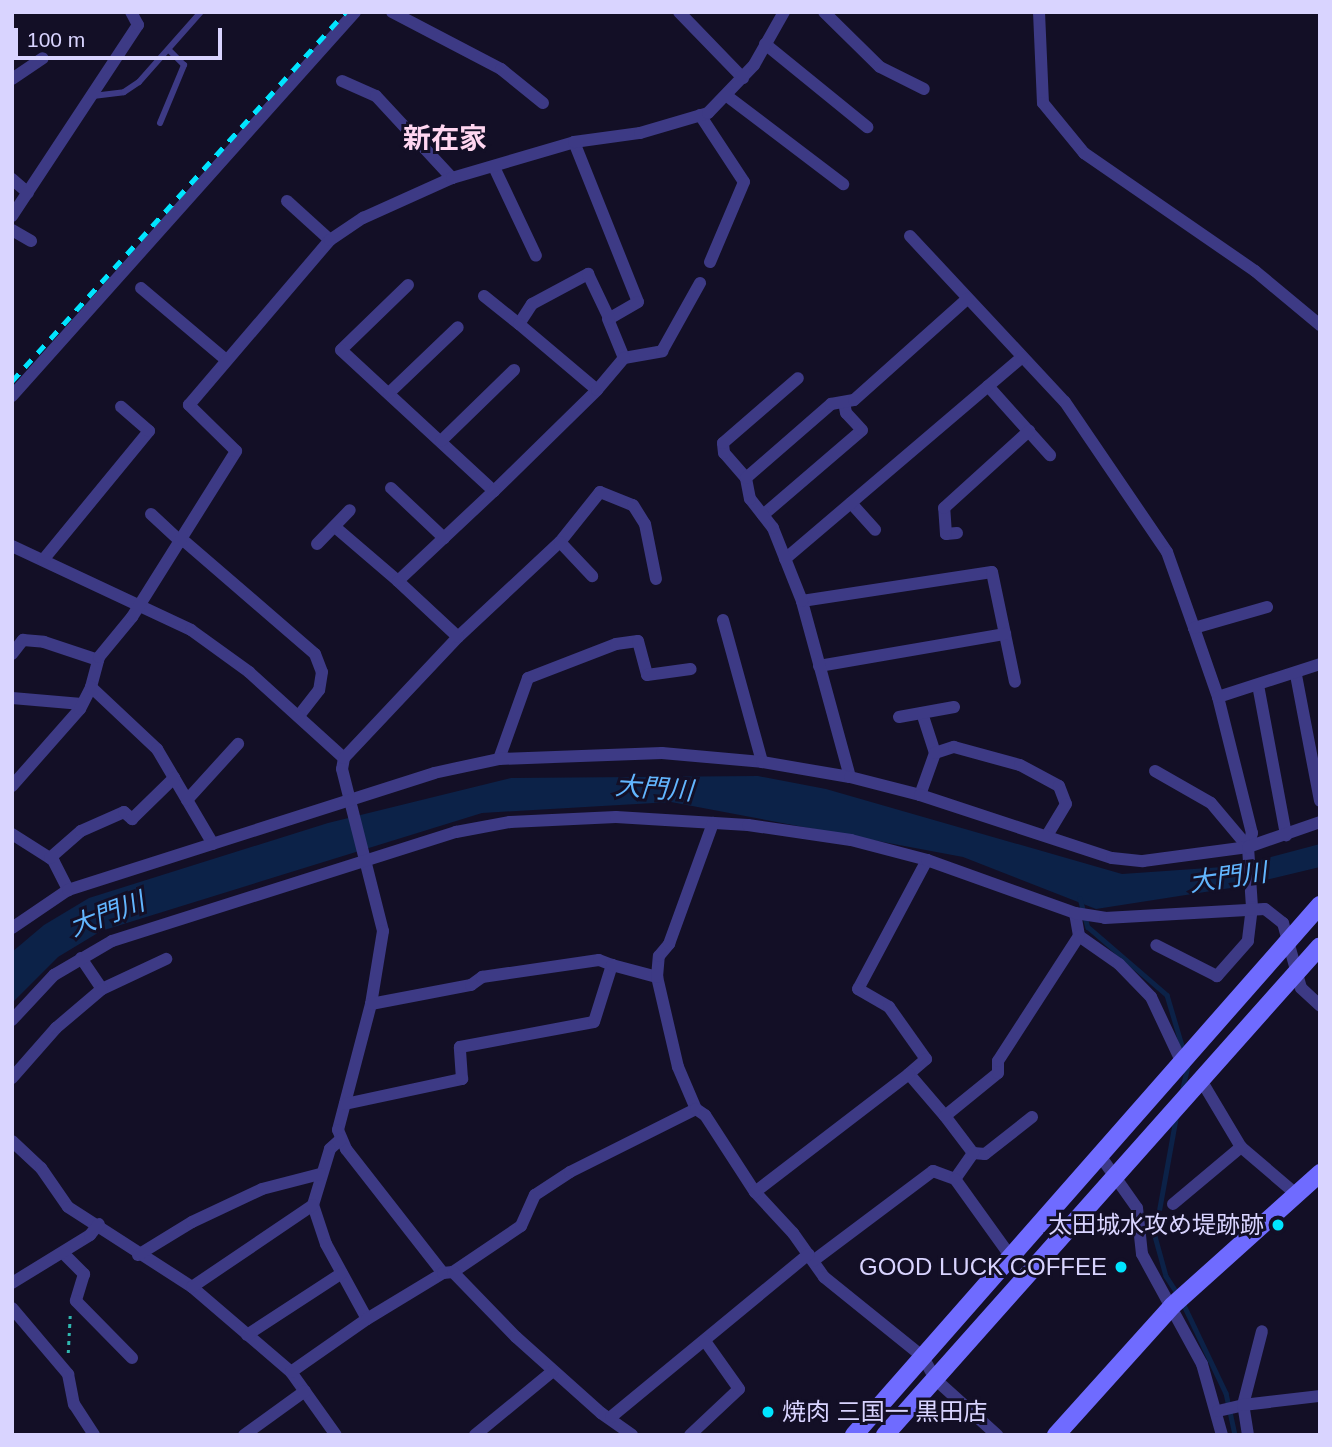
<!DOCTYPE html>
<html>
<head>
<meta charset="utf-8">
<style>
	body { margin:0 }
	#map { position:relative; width:1332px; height:1447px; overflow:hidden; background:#130f26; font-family:Helvetica,"Noto Sans JP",sans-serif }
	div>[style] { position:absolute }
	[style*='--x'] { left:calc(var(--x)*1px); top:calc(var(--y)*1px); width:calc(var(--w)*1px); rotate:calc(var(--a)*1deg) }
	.water>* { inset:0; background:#0c2248 }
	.stream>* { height:4.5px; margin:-2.25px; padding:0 2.25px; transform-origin:2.25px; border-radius:2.25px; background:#0c2248 }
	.path>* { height:2.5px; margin-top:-1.25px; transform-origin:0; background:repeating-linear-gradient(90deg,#2fb8b0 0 3.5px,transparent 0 8.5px) }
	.lane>* { height:6px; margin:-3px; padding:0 3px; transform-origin:3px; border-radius:3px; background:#3d3a85 }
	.street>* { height:12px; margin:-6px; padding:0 6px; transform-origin:6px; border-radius:6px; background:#3d3a85 }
	.secondary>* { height:18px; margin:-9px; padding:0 9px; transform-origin:9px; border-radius:9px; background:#6f6bff }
	.rail>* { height:4.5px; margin-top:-2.25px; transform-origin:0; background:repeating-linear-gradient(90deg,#00e5ff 0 10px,transparent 0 19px) }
	.dots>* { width:19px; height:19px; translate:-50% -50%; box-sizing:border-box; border:4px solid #130f26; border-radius:50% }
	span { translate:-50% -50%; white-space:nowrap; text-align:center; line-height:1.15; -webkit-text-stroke:6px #130f26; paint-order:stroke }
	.poi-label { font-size:24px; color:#d9d4ff }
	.right { translate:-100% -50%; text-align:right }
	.left { translate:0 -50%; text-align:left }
	.water-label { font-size:26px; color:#62b6ff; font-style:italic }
	.quarter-label { font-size:28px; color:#ffd6f0; font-weight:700 }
	.frame { position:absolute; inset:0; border:14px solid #d9d4ff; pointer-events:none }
	.scale { position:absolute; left:14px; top:28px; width:208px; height:32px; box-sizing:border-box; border:4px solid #d9d4ff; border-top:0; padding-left:9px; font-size:21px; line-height:24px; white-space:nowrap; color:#d9d4ff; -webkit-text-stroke:5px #130f26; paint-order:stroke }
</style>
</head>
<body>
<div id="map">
	<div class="water">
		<div style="clip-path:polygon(758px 776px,826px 789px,1122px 874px,1237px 866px,1320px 844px,1320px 867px,1237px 887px,1096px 909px,963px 857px,671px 802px,482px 813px,101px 931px,58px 957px,12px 1003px,12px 952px,44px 925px,89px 898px,328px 823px,511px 778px)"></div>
	</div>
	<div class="stream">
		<div style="--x:1080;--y:898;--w:30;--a:75"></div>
		<div style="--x:1088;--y:927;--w:104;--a:40.7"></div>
		<div style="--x:1167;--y:995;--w:59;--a:73.4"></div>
		<div style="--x:1182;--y:1090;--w:23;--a:-77"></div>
		<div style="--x:1176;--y:1119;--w:119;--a:100.2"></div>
		<div style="--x:1155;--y:1236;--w:41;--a:74.6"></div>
		<div style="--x:1166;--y:1276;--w:24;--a:57"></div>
		<div style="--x:1183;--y:1303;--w:100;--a:64.5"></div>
		<div style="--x:1226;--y:1393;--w:43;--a:77.9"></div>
	</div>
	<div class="path">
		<div style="--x:68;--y:1353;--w:39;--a:-87"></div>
	</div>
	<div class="lane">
		<div style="--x:93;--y:96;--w:31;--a:-7"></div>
		<div style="--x:124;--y:92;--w:18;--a:-34"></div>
		<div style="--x:139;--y:82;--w:94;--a:-48.5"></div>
		<div style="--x:160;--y:123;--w:63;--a:-67.5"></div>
		<div style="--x:184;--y:65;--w:20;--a:-135"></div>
	</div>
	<div class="street">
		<div style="--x:392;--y:12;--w:123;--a:27.6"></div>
		<div style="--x:501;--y:69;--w:54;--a:39"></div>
		<div style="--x:679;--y:12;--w:92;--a:45.9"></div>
		<div style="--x:824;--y:12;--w:78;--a:44.5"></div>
		<div style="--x:880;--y:67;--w:49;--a:26.6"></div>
		<div style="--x:1039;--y:12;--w:91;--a:87.5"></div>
		<div style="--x:1043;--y:103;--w:65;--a:50.6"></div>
		<div style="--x:1084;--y:153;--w:208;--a:34.6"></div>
		<div style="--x:1255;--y:271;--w:85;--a:39.7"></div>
		<div style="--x:765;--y:44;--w:132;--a:39.1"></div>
		<div style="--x:12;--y:79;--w:37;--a:-34"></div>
		<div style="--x:342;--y:81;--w:37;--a:24"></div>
		<div style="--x:376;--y:96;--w:112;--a:47.2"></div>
		<div style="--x:727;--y:96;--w:146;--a:37.2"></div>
		<div style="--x:700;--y:115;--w:80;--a:56.7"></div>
		<div style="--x:744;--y:182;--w:87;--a:113"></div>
		<div style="--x:574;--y:142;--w:172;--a:68.2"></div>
		<div style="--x:638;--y:302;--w:34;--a:150"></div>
		<div style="--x:608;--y:319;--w:42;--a:67.7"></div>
		<div style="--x:624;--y:358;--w:39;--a:-10"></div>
		<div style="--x:662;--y:351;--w:78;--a:-60.8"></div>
		<div style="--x:494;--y:167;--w:98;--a:64.7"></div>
		<div style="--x:12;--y:179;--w:21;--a:41"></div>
		<div style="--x:287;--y:201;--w:58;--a:42.2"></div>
		<div style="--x:12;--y:216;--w:229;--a:-56.6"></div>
		<div style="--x:138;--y:25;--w:15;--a:-118"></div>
		<div style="--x:12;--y:230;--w:22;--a:30"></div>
		<div style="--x:910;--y:236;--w:227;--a:47"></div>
		<div style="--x:1065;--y:402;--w:181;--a:55.8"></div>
		<div style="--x:1167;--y:552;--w:81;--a:70.4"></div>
		<div style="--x:1194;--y:628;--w:73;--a:70.8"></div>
		<div style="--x:1218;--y:697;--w:140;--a:76"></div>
		<div style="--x:1252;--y:833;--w:15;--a:106"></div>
		<div style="--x:1248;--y:847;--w:60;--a:86.2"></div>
		<div style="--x:1252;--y:907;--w:34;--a:97"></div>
		<div style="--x:1248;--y:941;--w:47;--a:131.5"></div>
		<div style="--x:1217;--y:976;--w:68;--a:-153.1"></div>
		<div style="--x:408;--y:285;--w:93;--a:135.9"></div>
		<div style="--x:341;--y:350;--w:208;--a:42.7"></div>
		<div style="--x:494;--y:491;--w:144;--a:-44.4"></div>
		<div style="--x:141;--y:288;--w:110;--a:40.2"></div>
		<div style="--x:484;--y:296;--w:45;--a:38.7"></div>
		<div style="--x:519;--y:324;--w:24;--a:-57"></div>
		<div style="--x:532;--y:304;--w:64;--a:-28.2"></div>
		<div style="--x:588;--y:274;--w:49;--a:64.5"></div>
		<div style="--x:519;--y:324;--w:102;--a:40.2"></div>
		<div style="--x:597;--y:390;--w:42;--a:-49.8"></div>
		<div style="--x:988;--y:386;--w:93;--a:48.1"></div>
		<div style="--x:389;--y:393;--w:95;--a:-43.7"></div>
		<div style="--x:12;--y:396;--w:515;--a:-48.23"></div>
		<div style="--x:441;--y:441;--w:102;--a:-44.2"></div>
		<div style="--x:746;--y:478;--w:33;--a:-131"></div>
		<div style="--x:724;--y:453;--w:10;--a:-96"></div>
		<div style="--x:723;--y:443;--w:99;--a:-40.9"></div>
		<div style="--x:391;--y:488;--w:73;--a:43.3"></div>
		<div style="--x:851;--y:503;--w:36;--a:48"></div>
		<div style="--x:151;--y:514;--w:41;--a:43"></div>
		<div style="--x:763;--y:515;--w:130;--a:-40.6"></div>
		<div style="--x:862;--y:430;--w:23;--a:-133"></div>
		<div style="--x:846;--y:413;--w:11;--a:-100"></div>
		<div style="--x:335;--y:527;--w:83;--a:40.6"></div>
		<div style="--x:957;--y:533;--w:11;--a:175"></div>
		<div style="--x:946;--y:534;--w:26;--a:-94"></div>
		<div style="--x:944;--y:508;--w:115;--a:-42.2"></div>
		<div style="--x:183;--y:540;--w:174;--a:40.8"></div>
		<div style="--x:315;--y:654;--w:19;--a:69"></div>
		<div style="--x:322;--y:672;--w:18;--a:99"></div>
		<div style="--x:319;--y:690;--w:33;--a:128"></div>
		<div style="--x:560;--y:542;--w:64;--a:-51.3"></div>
		<div style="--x:600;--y:492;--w:35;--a:22"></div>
		<div style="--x:633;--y:505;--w:22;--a:58"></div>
		<div style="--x:645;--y:524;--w:56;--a:78.7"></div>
		<div style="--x:317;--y:544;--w:47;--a:-45.9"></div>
		<div style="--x:12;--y:546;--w:198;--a:25.1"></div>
		<div style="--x:191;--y:630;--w:72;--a:35.9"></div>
		<div style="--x:249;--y:672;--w:128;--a:42.2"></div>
		<div style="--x:344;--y:758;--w:11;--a:100"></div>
		<div style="--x:342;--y:769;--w:167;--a:75.8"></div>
		<div style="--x:383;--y:931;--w:74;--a:99.3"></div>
		<div style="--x:371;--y:1004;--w:130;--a:104.7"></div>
		<div style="--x:338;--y:1130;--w:21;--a:67"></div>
		<div style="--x:346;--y:1149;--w:157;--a:52"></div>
		<div style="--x:785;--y:559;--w:311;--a:-40.4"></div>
		<div style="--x:43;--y:560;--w:167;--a:-50.6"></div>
		<div style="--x:149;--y:431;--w:37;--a:-139"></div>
		<div style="--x:802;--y:601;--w:192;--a:-8.7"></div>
		<div style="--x:992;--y:572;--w:112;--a:78.2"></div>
		<div style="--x:723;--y:620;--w:147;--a:74.6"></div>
		<div style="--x:1194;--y:628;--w:76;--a:-16"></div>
		<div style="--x:458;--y:637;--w:139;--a:-43"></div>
		<div style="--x:560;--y:542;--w:47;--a:46.7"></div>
		<div style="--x:12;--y:654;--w:18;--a:-52"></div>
		<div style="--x:23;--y:640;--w:21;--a:5"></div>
		<div style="--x:44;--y:642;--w:57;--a:18.4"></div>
		<div style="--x:819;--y:666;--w:189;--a:-9.8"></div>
		<div style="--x:1296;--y:675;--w:128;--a:79.2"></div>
		<div style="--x:1258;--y:685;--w:153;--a:79.4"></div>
		<div style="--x:91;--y:687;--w:31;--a:-75"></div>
		<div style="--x:99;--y:657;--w:52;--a:-50.5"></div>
		<div style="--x:132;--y:617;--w:196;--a:-57.9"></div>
		<div style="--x:236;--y:451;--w:66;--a:-135.6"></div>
		<div style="--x:189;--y:405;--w:217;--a:-49.5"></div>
		<div style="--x:330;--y:240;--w:40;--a:-34"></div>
		<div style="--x:363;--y:218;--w:98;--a:-24.2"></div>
		<div style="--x:452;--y:178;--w:127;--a:-16.4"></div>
		<div style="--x:574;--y:142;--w:67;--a:-7.8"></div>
		<div style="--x:640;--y:133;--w:71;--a:-16.4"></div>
		<div style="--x:708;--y:113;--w:66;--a:-46.2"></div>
		<div style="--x:754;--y:65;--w:61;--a:-60.5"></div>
		<div style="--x:1218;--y:697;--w:107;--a:-17.9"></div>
		<div style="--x:12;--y:698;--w:70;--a:4.9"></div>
		<div style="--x:922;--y:713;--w:42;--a:72"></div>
		<div style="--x:899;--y:717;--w:56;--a:-10.3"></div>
		<div style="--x:344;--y:758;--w:166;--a:-46.7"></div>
		<div style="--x:458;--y:637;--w:82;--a:-137"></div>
		<div style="--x:398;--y:581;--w:132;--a:-43.2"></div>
		<div style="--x:499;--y:759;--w:86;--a:-70.3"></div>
		<div style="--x:528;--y:678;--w:94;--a:-21.1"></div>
		<div style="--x:616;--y:644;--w:22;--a:-8"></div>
		<div style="--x:638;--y:641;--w:35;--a:75"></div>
		<div style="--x:647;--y:675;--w:44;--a:-7.8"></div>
		<div style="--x:1155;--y:771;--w:64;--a:29.7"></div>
		<div style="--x:1211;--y:803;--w:57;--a:49.9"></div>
		<div style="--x:850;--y:777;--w:182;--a:-105.3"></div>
		<div style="--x:802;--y:601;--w:79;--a:-111.7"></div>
		<div style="--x:773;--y:528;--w:37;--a:-128"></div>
		<div style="--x:750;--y:499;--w:21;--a:-101"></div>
		<div style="--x:746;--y:478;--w:113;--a:-41"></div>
		<div style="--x:831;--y:404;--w:23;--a:-10"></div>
		<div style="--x:854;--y:400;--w:152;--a:-41.8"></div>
		<div style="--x:12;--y:786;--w:103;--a:-48.6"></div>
		<div style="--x:80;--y:709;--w:25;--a:-63"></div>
		<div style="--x:91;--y:687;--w:91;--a:43.2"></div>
		<div style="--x:157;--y:749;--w:110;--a:59.5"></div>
		<div style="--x:920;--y:795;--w:45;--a:-70.3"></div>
		<div style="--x:935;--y:753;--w:20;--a:-18"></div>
		<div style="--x:954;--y:747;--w:68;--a:15.3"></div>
		<div style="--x:1020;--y:765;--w:44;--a:28.3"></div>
		<div style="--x:1059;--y:786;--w:19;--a:69"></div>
		<div style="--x:1066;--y:804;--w:37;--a:121"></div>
		<div style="--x:187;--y:800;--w:76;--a:-47.7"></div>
		<div style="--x:12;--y:834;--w:49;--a:32.4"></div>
		<div style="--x:53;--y:860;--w:34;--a:63"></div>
		<div style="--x:50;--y:858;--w:41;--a:-41.1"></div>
		<div style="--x:81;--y:831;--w:47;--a:-23.8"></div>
		<div style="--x:124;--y:812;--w:11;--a:41"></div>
		<div style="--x:132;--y:819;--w:59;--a:-44.3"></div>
		<div style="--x:927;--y:860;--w:146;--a:118.1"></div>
		<div style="--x:858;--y:989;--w:36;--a:30"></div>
		<div style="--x:889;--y:1007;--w:64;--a:54.6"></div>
		<div style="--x:926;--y:1059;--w:23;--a:139"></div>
		<div style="--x:909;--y:1074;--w:55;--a:49.4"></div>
		<div style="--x:1075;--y:913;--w:23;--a:80"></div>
		<div style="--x:1079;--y:936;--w:49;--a:35"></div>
		<div style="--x:1119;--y:964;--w:46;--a:45.9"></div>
		<div style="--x:1151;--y:997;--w:75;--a:64.8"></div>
		<div style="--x:12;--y:928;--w:68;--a:-34.2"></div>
		<div style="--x:68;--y:890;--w:384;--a:-17.7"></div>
		<div style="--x:434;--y:773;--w:66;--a:-12.2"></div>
		<div style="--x:499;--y:759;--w:163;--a:-2.1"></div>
		<div style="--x:662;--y:753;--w:100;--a:5.1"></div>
		<div style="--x:762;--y:762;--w:89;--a:9.7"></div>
		<div style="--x:850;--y:777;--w:72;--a:14.4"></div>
		<div style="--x:920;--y:795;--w:202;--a:18.2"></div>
		<div style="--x:1112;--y:858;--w:31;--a:6"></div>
		<div style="--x:1143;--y:861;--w:106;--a:-7.6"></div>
		<div style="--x:1248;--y:847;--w:76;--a:-19.1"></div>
		<div style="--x:81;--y:958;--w:37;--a:56"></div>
		<div style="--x:102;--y:989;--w:71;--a:-25.1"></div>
		<div style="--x:371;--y:1004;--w:102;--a:-10.8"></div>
		<div style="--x:471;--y:985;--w:14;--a:-36"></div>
		<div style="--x:482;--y:977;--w:118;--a:-8.3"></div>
		<div style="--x:599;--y:960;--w:14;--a:21"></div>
		<div style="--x:12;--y:1020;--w:62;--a:-47"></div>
		<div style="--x:54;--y:975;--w:67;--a:-30.4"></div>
		<div style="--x:112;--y:941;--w:361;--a:-17.6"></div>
		<div style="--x:456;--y:832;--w:55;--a:-10.5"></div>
		<div style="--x:510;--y:822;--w:106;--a:-2.7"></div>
		<div style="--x:616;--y:817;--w:132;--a:3.5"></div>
		<div style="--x:748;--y:825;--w:104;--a:8.3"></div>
		<div style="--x:851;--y:840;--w:79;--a:14.7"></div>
		<div style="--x:927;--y:860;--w:157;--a:19.7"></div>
		<div style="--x:1075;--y:913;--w:30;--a:9"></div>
		<div style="--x:1105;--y:918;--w:160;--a:-3.2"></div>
		<div style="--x:1265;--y:909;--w:23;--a:38"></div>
		<div style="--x:1283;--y:923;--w:67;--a:74.5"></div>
		<div style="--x:1301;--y:988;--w:26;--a:43"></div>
		<div style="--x:12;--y:1078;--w:67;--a:-48.7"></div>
		<div style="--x:56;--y:1028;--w:60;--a:-40.3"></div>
		<div style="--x:1201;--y:1080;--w:78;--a:59.2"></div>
		<div style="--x:1241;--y:1147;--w:72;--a:40.5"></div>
		<div style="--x:345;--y:1104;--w:120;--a:-12.1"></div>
		<div style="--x:462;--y:1079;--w:32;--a:-94"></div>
		<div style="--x:460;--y:1047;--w:136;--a:-10.6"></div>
		<div style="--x:594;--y:1022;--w:60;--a:-72.5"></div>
		<div style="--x:612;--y:965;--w:47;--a:14.9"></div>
		<div style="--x:696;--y:1109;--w:46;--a:-113.2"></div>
		<div style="--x:678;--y:1067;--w:92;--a:-103.1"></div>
		<div style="--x:657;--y:977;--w:21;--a:-85"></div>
		<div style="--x:659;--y:956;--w:16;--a:-50"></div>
		<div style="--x:669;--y:944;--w:129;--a:-70"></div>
		<div style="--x:1032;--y:1117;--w:60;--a:141.8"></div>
		<div style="--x:985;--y:1154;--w:12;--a:-175"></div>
		<div style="--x:973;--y:1153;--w:46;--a:-127.1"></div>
		<div style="--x:945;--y:1116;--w:68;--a:-39.1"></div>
		<div style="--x:998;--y:1073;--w:12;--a:-90"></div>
		<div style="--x:998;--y:1061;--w:149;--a:-57.1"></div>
		<div style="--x:341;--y:1139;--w:15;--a:138"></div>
		<div style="--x:330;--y:1149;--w:59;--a:106.9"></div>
		<div style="--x:313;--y:1205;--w:41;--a:71.6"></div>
		<div style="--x:326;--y:1244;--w:85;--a:61.3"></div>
		<div style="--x:12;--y:1141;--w:40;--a:43"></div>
		<div style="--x:41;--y:1168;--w:47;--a:55.3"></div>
		<div style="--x:68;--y:1207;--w:148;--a:32.8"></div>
		<div style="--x:192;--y:1287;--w:130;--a:40.6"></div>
		<div style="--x:291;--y:1372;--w:77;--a:54.5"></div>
		<div style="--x:1101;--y:1157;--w:62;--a:54.8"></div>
		<div style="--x:1137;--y:1208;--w:46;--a:83.8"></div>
		<div style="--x:1142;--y:1254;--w:125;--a:61.4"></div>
		<div style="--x:1202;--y:1364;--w:74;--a:74.3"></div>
		<div style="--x:955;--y:1179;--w:32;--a:-55"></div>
		<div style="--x:755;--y:1192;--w:56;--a:47.2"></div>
		<div style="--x:793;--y:1233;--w:54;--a:54.8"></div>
		<div style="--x:824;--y:1277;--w:127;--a:38.9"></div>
		<div style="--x:923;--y:1357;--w:25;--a:61"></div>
		<div style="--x:935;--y:1379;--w:84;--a:42.1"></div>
		<div style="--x:1173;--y:1204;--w:89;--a:-40"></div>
		<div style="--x:63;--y:1253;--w:30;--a:45"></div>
		<div style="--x:84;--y:1274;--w:28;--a:107"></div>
		<div style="--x:76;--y:1301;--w:80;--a:45.5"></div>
		<div style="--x:138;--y:1255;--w:63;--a:-31.4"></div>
		<div style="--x:192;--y:1222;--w:77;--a:-25.2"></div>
		<div style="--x:262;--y:1189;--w:60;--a:-14.5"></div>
		<div style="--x:813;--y:1261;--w:150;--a:-36.9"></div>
		<div style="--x:933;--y:1171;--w:23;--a:20"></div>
		<div style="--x:955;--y:1179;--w:96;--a:54.3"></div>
		<div style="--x:453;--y:1272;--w:82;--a:-34.1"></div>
		<div style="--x:521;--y:1226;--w:34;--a:-66"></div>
		<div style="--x:535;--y:1195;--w:42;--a:-33.3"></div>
		<div style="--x:570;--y:1172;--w:141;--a:-26.6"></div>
		<div style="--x:696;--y:1109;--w:11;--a:34"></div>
		<div style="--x:705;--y:1115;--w:92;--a:57"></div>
		<div style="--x:755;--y:1192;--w:194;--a:-37.5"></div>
		<div style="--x:12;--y:1283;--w:92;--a:-31.6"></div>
		<div style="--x:90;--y:1235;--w:14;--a:-51"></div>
		<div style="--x:192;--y:1287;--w:146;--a:-34.1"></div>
		<div style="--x:12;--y:1308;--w:87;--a:49.7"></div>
		<div style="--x:68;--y:1374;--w:31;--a:79"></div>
		<div style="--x:74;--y:1404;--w:37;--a:57"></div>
		<div style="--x:247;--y:1335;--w:113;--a:-33.1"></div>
		<div style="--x:291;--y:1372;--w:93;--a:-34.9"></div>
		<div style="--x:367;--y:1319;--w:89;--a:-31.2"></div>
		<div style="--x:443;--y:1273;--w:10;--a:-6"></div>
		<div style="--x:453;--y:1272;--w:91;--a:45.9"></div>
		<div style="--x:516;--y:1337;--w:114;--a:41.8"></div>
		<div style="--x:601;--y:1413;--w:38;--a:35"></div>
		<div style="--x:1218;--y:1411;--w:26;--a:-13"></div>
		<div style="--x:1243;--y:1405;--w:76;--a:-75.6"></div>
		<div style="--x:611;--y:1417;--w:256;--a:-39.5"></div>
		<div style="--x:244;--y:1435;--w:75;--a:-35.8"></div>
		<div style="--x:475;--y:1435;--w:101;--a:-39.4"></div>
		<div style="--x:690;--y:1435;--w:67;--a:-43.2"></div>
		<div style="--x:739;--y:1389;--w:59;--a:-125.3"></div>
		<div style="--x:1248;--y:1435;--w:30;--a:-99"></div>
		<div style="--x:1243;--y:1405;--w:78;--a:-6.7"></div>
	</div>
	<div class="secondary">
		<div style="--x:854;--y:1435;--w:706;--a:-48.68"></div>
		<div style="--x:885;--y:1435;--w:654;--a:-48.34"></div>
		<div style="--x:1056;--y:1435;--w:173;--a:-48"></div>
		<div style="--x:1172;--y:1306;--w:199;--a:-41.9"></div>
	</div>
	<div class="rail">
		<div style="--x:12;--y:381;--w:498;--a:-47.9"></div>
	</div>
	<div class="dots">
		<div style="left:1278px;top:1225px;background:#00e5ff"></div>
		<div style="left:1121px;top:1267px;background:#00e5ff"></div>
		<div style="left:768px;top:1412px;background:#00e5ff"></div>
	</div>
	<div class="poi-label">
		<span class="right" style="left:1264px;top:1225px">太田城水攻め堤跡跡</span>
		<span class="right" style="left:1107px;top:1267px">GOOD LUCK COFFEE</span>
		<span class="left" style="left:782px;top:1412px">焼肉 三国一 黒田店</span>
	</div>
	<div class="water-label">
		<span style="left:654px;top:789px;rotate:4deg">大門川</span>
		<span style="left:1228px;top:878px;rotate:-8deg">大門川</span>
		<span style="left:107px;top:915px;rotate:-21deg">大門川</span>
	</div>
	<div class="quarter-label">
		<span style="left:445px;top:139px">新在家</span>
	</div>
	<div class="frame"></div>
	<div class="scale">100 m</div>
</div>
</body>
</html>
